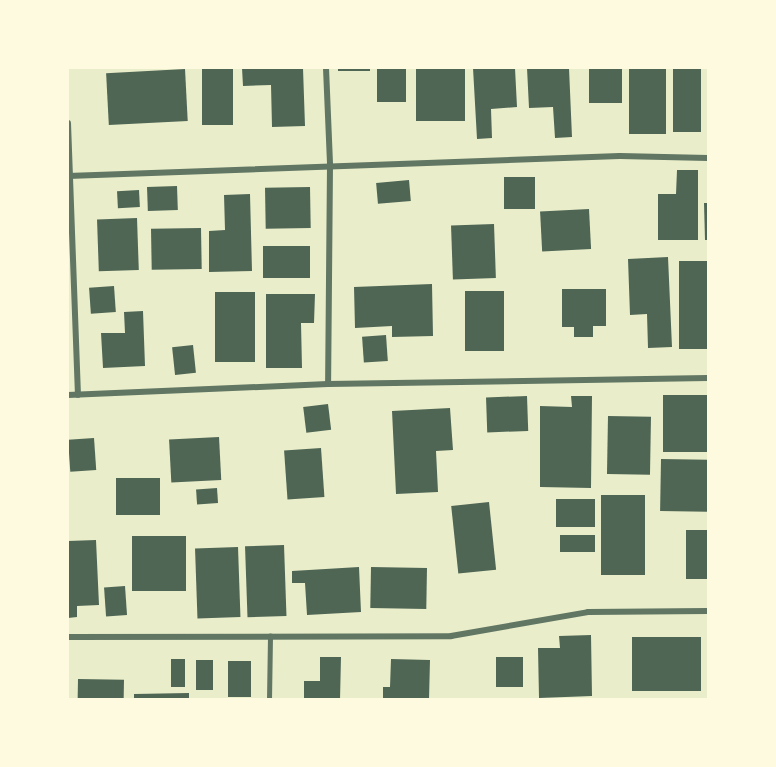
<!DOCTYPE html>
<html>
<head>
<meta charset="utf-8">
<style>
	body { margin:0 }
	#map { position:relative; width:776px; height:767px; overflow:hidden; background:#e9edc9; font-family:Arial,sans-serif }
	div>[style] { position:absolute }
	[style*='--x'] { left:calc(var(--x)*1px); top:calc(var(--y)*1px); width:calc(var(--w)*1px); rotate:calc(var(--a)*1deg) }
	.building>* { inset:0; background:#4f6655; transform-origin:0 0 }
	.service>* { height:4.5px; margin:-2.25px; padding:0 2.25px; transform-origin:2.25px; border-radius:2.25px; background:#617663 }
	.minor>* { height:6px; margin:-3px; padding:0 3px; transform-origin:3px; border-radius:3px; background:#617663 }
	span { translate:-50% -50%; white-space:nowrap; text-align:center; line-height:1.15; -webkit-text-stroke:5px #fefae0; paint-order:stroke }
	.frame { position:absolute; inset:0; border:69px solid #fefae0; pointer-events:none }
</style>
</head>
<body>
<div id="map">
	<div class="building">
		<div style="left:202px;top:68px;width:31px;height:57px"></div>
		<div style="clip-path:polygon(242px 68px,303px 68px,305px 126px,272px 127px,271px 85px,243px 86px)"></div>
		<div style="left:338px;top:68px;width:32px;height:3px"></div>
		<div style="left:377px;top:68px;width:29px;height:34px"></div>
		<div style="left:416px;top:68px;width:49px;height:53px"></div>
		<div style="clip-path:polygon(473px 68px,515px 68px,517px 107px,491px 109px,492px 138px,477px 139px)"></div>
		<div style="clip-path:polygon(527px 68px,569px 68px,572px 137px,555px 138px,553px 107px,529px 108px)"></div>
		<div style="left:589px;top:68px;width:33px;height:35px"></div>
		<div style="left:629px;top:68px;width:37px;height:66px"></div>
		<div style="left:673px;top:68px;width:28px;height:64px"></div>
		<div style="left:185px;top:69px;width:52px;height:79px;rotate:87deg"></div>
		<div style="clip-path:polygon(677px 170px,698px 170px,698px 240px,658px 240px,658px 194px,676px 194px)"></div>
		<div style="left:504px;top:177px;width:31px;height:32px"></div>
		<div style="left:409px;top:180px;width:21px;height:33px;rotate:85deg"></div>
		<div style="left:177px;top:186px;width:24px;height:30px;rotate:88deg"></div>
		<div style="left:310px;top:187px;width:41px;height:45px;rotate:89deg"></div>
		<div style="left:139px;top:190px;width:17px;height:22px;rotate:87deg"></div>
		<div style="clip-path:polygon(250px 194px,252px 271px,209px 272px,209px 231px,225px 230px,224px 195px)"></div>
		<div style="clip-path:polygon(704px 203px,708px 203px,708px 240px,705px 240px)"></div>
		<div style="left:589px;top:209px;width:40px;height:49px;rotate:87deg"></div>
		<div style="left:137px;top:218px;width:52px;height:40px;rotate:88deg"></div>
		<div style="left:494px;top:224px;width:54px;height:43px;rotate:88deg"></div>
		<div style="left:201px;top:228px;width:41px;height:50px;rotate:89deg"></div>
		<div style="left:263px;top:246px;width:47px;height:32px"></div>
		<div style="clip-path:polygon(668px 257px,672px 347px,648px 348px,647px 314px,630px 315px,628px 259px)"></div>
		<div style="left:679px;top:261px;width:29px;height:88px"></div>
		<div style="clip-path:polygon(432px 284px,433px 336px,392px 337px,392px 326px,355px 328px,354px 287px)"></div>
		<div style="left:114px;top:286px;width:26px;height:25px;rotate:86deg"></div>
		<div style="clip-path:polygon(562px 289px,606px 289px,606px 326px,593px 326px,593px 337px,574px 337px,574px 327px,562px 327px)"></div>
		<div style="left:504px;top:291px;width:60px;height:39px;rotate:90deg"></div>
		<div style="left:215px;top:292px;width:40px;height:70px"></div>
		<div style="clip-path:polygon(266px 294px,315px 294px,314px 323px,301px 323px,302px 368px,266px 368px)"></div>
		<div style="clip-path:polygon(143px 311px,145px 366px,103px 368px,101px 333px,125px 333px,124px 312px)"></div>
		<div style="left:386px;top:335px;width:26px;height:24px;rotate:86deg"></div>
		<div style="left:193px;top:345px;width:28px;height:21px;rotate:84deg"></div>
		<div style="left:663px;top:395px;width:45px;height:57px"></div>
		<div style="left:527px;top:396px;width:35px;height:41px;rotate:88deg"></div>
		<div style="clip-path:polygon(571px 396px,592px 396px,591px 488px,540px 487px,540px 406px,572px 407px)"></div>
		<div style="left:328px;top:404px;width:26px;height:25px;rotate:83deg"></div>
		<div style="clip-path:polygon(450px 408px,453px 450px,436px 451px,438px 492px,396px 494px,392px 411px)"></div>
		<div style="left:608px;top:416px;width:43px;height:58px;rotate:1deg"></div>
		<div style="left:219px;top:437px;width:43px;height:50px;rotate:87deg"></div>
		<div style="left:94px;top:438px;width:32px;height:26px;rotate:86deg"></div>
		<div style="left:321px;top:448px;width:49px;height:37px;rotate:86deg"></div>
		<div style="left:661px;top:459px;width:47px;height:52px;rotate:1deg"></div>
		<div style="left:160px;top:478px;width:37px;height:44px;rotate:90deg"></div>
		<div style="left:217px;top:488px;width:15px;height:21px;rotate:86deg"></div>
		<div style="left:601px;top:495px;width:44px;height:80px"></div>
		<div style="left:595px;top:499px;width:28px;height:39px;rotate:90deg"></div>
		<div style="left:489px;top:502px;width:68px;height:38px;rotate:84deg"></div>
		<div style="left:686px;top:530px;width:22px;height:49px"></div>
		<div style="left:560px;top:535px;width:35px;height:17px"></div>
		<div style="left:132px;top:536px;width:54px;height:55px"></div>
		<div style="clip-path:polygon(96px 540px,99px 605px,77px 606px,77px 617px,68px 618px,68px 541px)"></div>
		<div style="left:284px;top:545px;width:71px;height:39px;rotate:88deg"></div>
		<div style="left:238px;top:547px;width:70px;height:43px;rotate:88deg"></div>
		<div style="clip-path:polygon(359px 567px,361px 612px,307px 615px,305px 583px,292px 583px,292px 571px)"></div>
		<div style="left:371px;top:567px;width:56px;height:41px;rotate:1deg"></div>
		<div style="left:125px;top:586px;width:29px;height:21px;rotate:86deg"></div>
		<div style="clip-path:polygon(591px 635px,592px 696px,539px 698px,538px 648px,560px 648px,559px 636px)"></div>
		<div style="left:632px;top:637px;width:69px;height:54px"></div>
		<div style="clip-path:polygon(320px 657px,341px 657px,340px 700px,304px 700px,304px 681px,320px 681px)"></div>
		<div style="left:496px;top:657px;width:27px;height:30px"></div>
		<div style="left:171px;top:659px;width:14px;height:28px"></div>
		<div style="clip-path:polygon(391px 659px,430px 660px,429px 700px,383px 700px,383px 687px,390px 687px)"></div>
		<div style="left:196px;top:660px;width:17px;height:30px"></div>
		<div style="left:228px;top:661px;width:23px;height:36px"></div>
		<div style="left:78px;top:679px;width:46px;height:21px;rotate:1deg"></div>
		<div style="clip-path:polygon(189px 693px,189px 700px,134px 700px,134px 694px)"></div>
	</div>
	<div class="service">
		<div style="--x:269;--y:700;--w:64;--a:-89.1"></div>
	</div>
	<div class="minor">
		<div style="--x:326;--y:68;--w:97;--a:87.6"></div>
		<div style="--x:330;--y:165;--w:219;--a:90.5"></div>
		<div style="--x:68;--y:123;--w:272;--a:87.9"></div>
		<div style="--x:68;--y:176;--w:552;--a:-2.08"></div>
		<div style="--x:620;--y:156;--w:88;--a:1.3"></div>
		<div style="--x:68;--y:395;--w:260;--a:-2.4"></div>
		<div style="--x:328;--y:384;--w:380;--a:-0.9"></div>
		<div style="--x:68;--y:637;--w:383;--a:-0.1"></div>
		<div style="--x:451;--y:636;--w:139;--a:-9.9"></div>
		<div style="--x:588;--y:612;--w:120;--a:-0.5"></div>
	</div>
	<div class="frame"></div>
</div>
</body>
</html>
